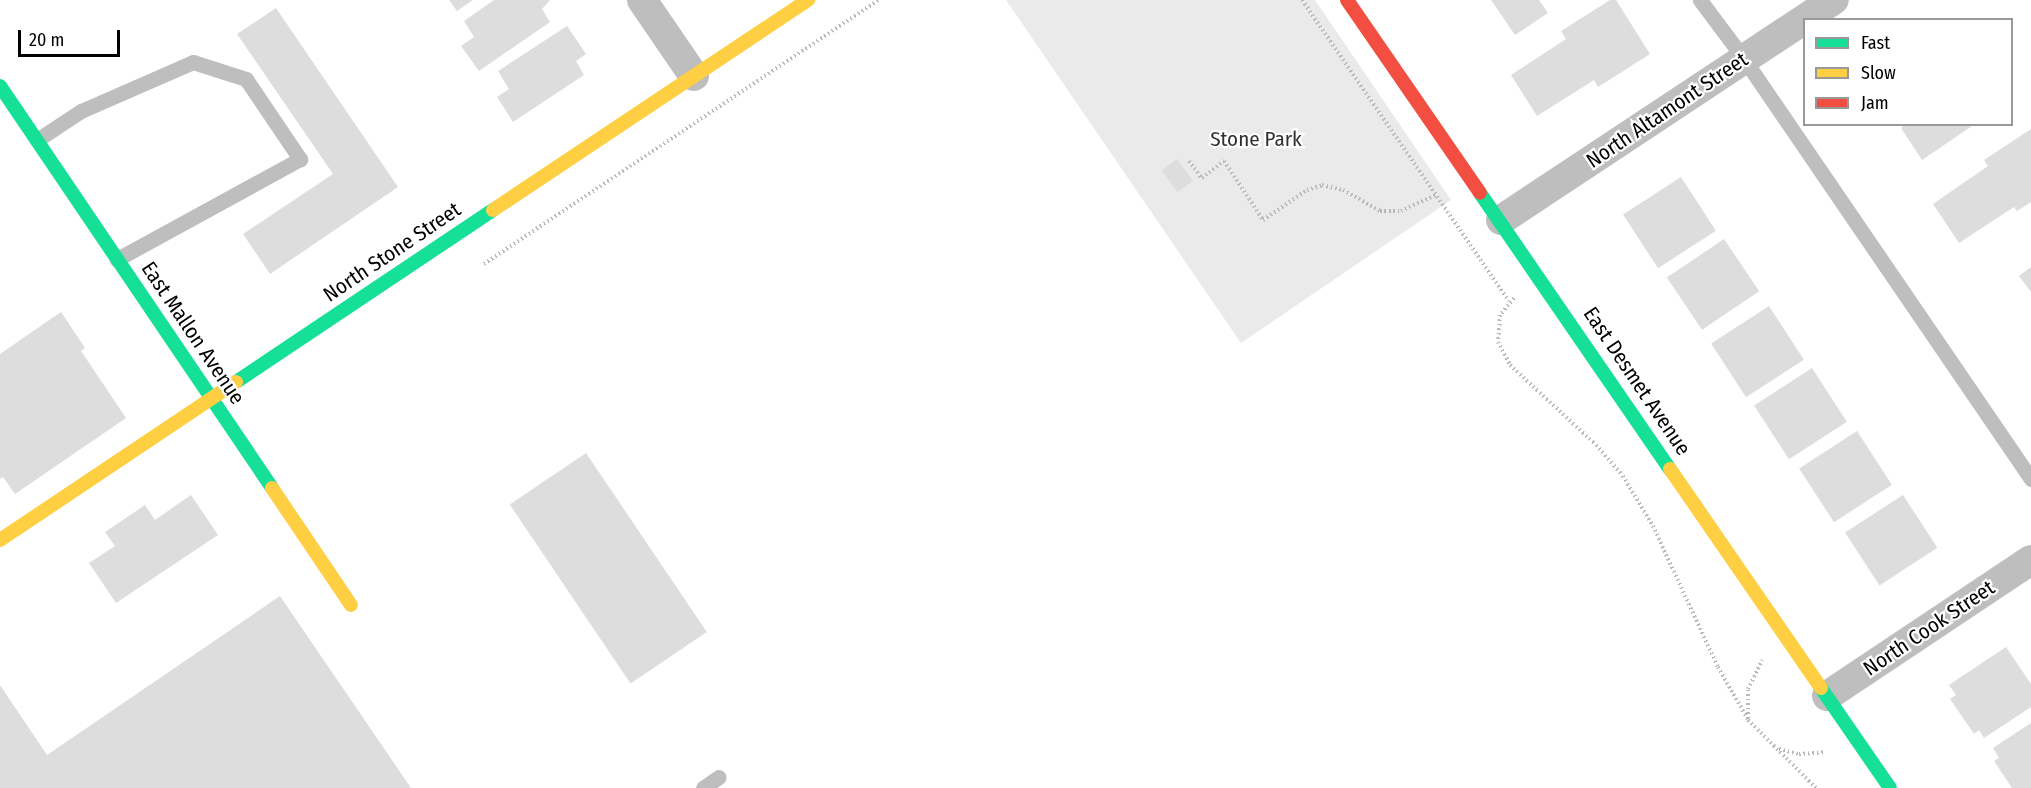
<!DOCTYPE html>
<html>
<head>
<meta charset="utf-8">
<style>
	body { margin:0 }
	#map { position:relative; width:2031px; height:788px; overflow:hidden; background:#fff; font-family:"Fira Sans Condensed",sans-serif }
	div>[style] { position:absolute }
	[style*='--x'] { left:calc(var(--x)*1px); top:calc(var(--y)*1px); width:calc(var(--w)*1px); rotate:calc(var(--a)*1deg) }
	.green>* { inset:0; background:#eaeaea }
	.building>* { inset:0; background:#ddd; transform-origin:0 0 }
	.path>* { height:4px; margin-top:-2px; transform-origin:0; background:repeating-linear-gradient(90deg,#b8b8b8 0 1.5px,transparent 0 4.5px) }
	.lane>* { height:15px; margin:-7.5px; padding:0 7.5px; transform-origin:7.5px; border-radius:7.5px; background:#bebebe }
	.street>* { height:30px; margin:-15px; padding:0 15px; transform-origin:15px; border-radius:15px; background:#bebebe }
	.fast>* { height:14px; margin:-7px; padding:0 7px; transform-origin:7px; border-radius:7px; background:#16e098 }
	.slow>* { height:14px; margin:-7px; padding:0 7px; transform-origin:7px; border-radius:7px; background:#ffcf43 }
	.jam>* { height:14px; margin:-7px; padding:0 7px; transform-origin:7px; border-radius:7px; background:#f24e42 }
	span { translate:-50% -50%; white-space:nowrap; text-align:center; line-height:1.15; -webkit-text-stroke:4.5px #fff; paint-order:stroke }
	.street-label { font-size:21px; color:#000 }
	.park-label { font-size:21px; color:#303030 }
	.legend { position:absolute; left:1803px; top:18px; width:210px; height:108px; box-sizing:border-box; background:#fff; border:2px solid #999; margin:0; padding:8px 10px; list-style:none; font-size:18px; color:#000 }
	.legend li { display:flex; align-items:center; gap:12px; height:30px }
	.legend b { width:30px; border:2px solid #999 }
	.scale { position:absolute; left:18px; top:30px; width:102px; height:27px; box-sizing:border-box; border:3px solid #000; border-top:0; padding-left:8px; font-size:18px; line-height:21px; white-space:nowrap; color:#000; -webkit-text-stroke:4px #fff; paint-order:stroke }
</style>
</head>
<body>
<div id="map">
	<div class="green">
		<div style="clip-path:polygon(1006px 0,1315px 0,1451px 200px,1241px 343px)"></div>
	</div>
	<div class="building">
		<div style="clip-path:polygon(449px 0,473px 0,457px 11px)"></div>
		<div style="clip-path:polygon(494px 0,550px 0,542px 9px,550px 22px,479px 71px,461px 46px,474px 37px,464px 21px)"></div>
		<div style="clip-path:polygon(1491px 0,1539px 0,1548px 13px,1515px 35px)"></div>
		<div style="clip-path:polygon(1610px 0,1616px 0,1650px 54px,1598px 87px,1594px 80px,1537px 116px,1511px 75px,1566px 39px,1561px 31px)"></div>
		<div style="clip-path:polygon(276px 8px,398px 187px,270px 274px,243px 234px,333px 174px,237px 34px)"></div>
		<div style="clip-path:polygon(567px 26px,586px 54px,576px 61px,584px 75px,513px 122px,497px 97px,509px 89px,498px 71px)"></div>
		<div style="clip-path:polygon(1906px 124px,1975px 124px,1922px 160px,1901px 128px)"></div>
		<div style="clip-path:polygon(2031px 129px,2031px 202px,2017px 211px,2014px 207px,1959px 243px,1933px 204px,1988px 166px,1984px 160px)"></div>
		<div style="left:1177px;top:159px;width:27px;height:19px;rotate:54deg"></div>
		<div style="left:1681px;top:177px;width:64px;height:69px;rotate:57deg"></div>
		<div style="left:1724px;top:239px;width:63px;height:69px;rotate:56deg"></div>
		<div style="clip-path:polygon(2031px 267px,2031px 292px,2019px 276px)"></div>
		<div style="left:1769px;top:306px;width:64px;height:69px;rotate:57deg"></div>
		<div style="clip-path:polygon(61px 312px,85px 348px,81px 351px,126px 418px,15px 494px,3px 477px,0 479px,0 354px)"></div>
		<div style="left:1812px;top:368px;width:64px;height:69px;rotate:57deg"></div>
		<div style="left:1857px;top:431px;width:64px;height:69px;rotate:57deg"></div>
		<div style="left:586px;top:453px;width:216px;height:92px;rotate:56deg"></div>
		<div style="clip-path:polygon(191px 495px,218px 535px,116px 603px,89px 563px,115px 546px,105px 532px,145px 505px,155px 520px)"></div>
		<div style="left:1903px;top:495px;width:63px;height:69px;rotate:57deg"></div>
		<div style="clip-path:polygon(280px 596px,411px 788px,0 788px,0 685px,47px 755px)"></div>
		<div style="clip-path:polygon(2006px 647px,2031px 684px,2031px 707px,1984px 738px,1979px 730px,1974px 734px,1950px 699px,1956px 695px,1949px 685px)"></div>
		<div style="clip-path:polygon(2031px 723px,2031px 788px,2012px 788px,1994px 761px,1999px 758px,1993px 748px)"></div>
	</div>
	<div class="path">
		<div style="--x:1302;--y:0;--w:365;--a:55.5"></div>
		<div style="--x:1189;--y:161;--w:21;--a:53"></div>
		<div style="--x:1202;--y:178;--w:28;--a:-38"></div>
		<div style="--x:1224;--y:161;--w:71;--a:56.5"></div>
		<div style="--x:1263;--y:220;--w:53;--a:-34.3"></div>
		<div style="--x:1307;--y:190;--w:16;--a:-18"></div>
		<div style="--x:1322;--y:185;--w:22;--a:13"></div>
		<div style="--x:1343;--y:190;--w:43;--a:29.6"></div>
		<div style="--x:1380;--y:211;--w:21;--a:0"></div>
		<div style="--x:1401;--y:211;--w:38;--a:-25"></div>
		<div style="--x:484;--y:264;--w:475;--a:-33.8"></div>
		<div style="--x:1514;--y:298;--w:22;--a:129"></div>
		<div style="--x:1500;--y:315;--w:27;--a:94"></div>
		<div style="--x:1498;--y:342;--w:26;--a:62"></div>
		<div style="--x:1510;--y:365;--w:117;--a:42.9"></div>
		<div style="--x:1596;--y:445;--w:41;--a:48.9"></div>
		<div style="--x:1623;--y:476;--w:58;--a:59"></div>
		<div style="--x:1653;--y:526;--w:155;--a:65.3"></div>
		<div style="--x:1718;--y:667;--w:61;--a:60.5"></div>
		<div style="--x:1748;--y:720;--w:96;--a:45"></div>
		<div style="--x:1748;--y:718;--w:29;--a:-90"></div>
		<div style="--x:1748;--y:689;--w:32;--a:-64"></div>
		<div style="--x:1779;--y:749;--w:21;--a:14"></div>
		<div style="--x:1799;--y:754;--w:26;--a:-4"></div>
	</div>
	<div class="lane">
		<div style="--x:1700;--y:0;--w:74;--a:53.3"></div>
		<div style="--x:1744;--y:59;--w:509;--a:55.65"></div>
		<div style="--x:37;--y:140;--w:53;--a:-33.4"></div>
		<div style="--x:81;--y:111;--w:122;--a:-23.6"></div>
		<div style="--x:193;--y:62;--w:56;--a:17.8"></div>
		<div style="--x:246;--y:79;--w:97;--a:56"></div>
		<div style="--x:300;--y:159;--w:209;--a:151.3"></div>
		<div style="--x:703;--y:788;--w:19;--a:-35"></div>
	</div>
	<div class="street">
		<div style="--x:642;--y:0;--w:92;--a:55.6"></div>
		<div style="--x:1501;--y:220;--w:399;--a:-33.5"></div>
		<div style="--x:1827;--y:696;--w:245;--a:-33.7"></div>
	</div>
	<div class="fast">
		<div style="--x:0;--y:86;--w:485;--a:55.9"></div>
		<div style="--x:1480;--y:193;--w:335;--a:55.5"></div>
		<div style="--x:236;--y:382;--w:309;--a:-33.8"></div>
		<div style="--x:1821;--y:688;--w:121;--a:55.4"></div>
	</div>
	<div class="slow">
		<div style="--x:493;--y:210;--w:379;--a:-33.7"></div>
		<div style="--x:1670;--y:469;--w:266;--a:55.4"></div>
		<div style="--x:272;--y:488;--w:141;--a:56"></div>
		<div style="--x:0;--y:540;--w:284;--a:-33.8"></div>
	</div>
	<div class="jam">
		<div style="--x:1347;--y:0;--w:234;--a:55.4"></div>
	</div>
	<div class="street-label">
		<span style="left:1667px;top:110px;rotate:-34deg">North Altamont Street</span>
		<span style="left:392px;top:252px;rotate:-34deg">North Stone Street</span>
		<span style="left:193px;top:333px;rotate:56deg">East Mallon Avenue</span>
		<span style="left:1637px;top:381px;rotate:56deg">East Desmet Avenue</span>
		<span style="left:1929px;top:628px;rotate:-34deg">North Cook Street</span>
	</div>
	<div class="park-label">
		<span style="left:1256px;top:139px">Stone Park</span>
	</div>
	<ul class="legend">
	<li><b style="height:8px;background:#16e098"></b>Fast</li>
	<li><b style="height:8px;background:#ffcf43"></b>Slow</li>
	<li><b style="height:8px;background:#f24e42"></b>Jam</li>
	</ul>
	<div class="scale">20 m</div>
</div>
</body>
</html>
